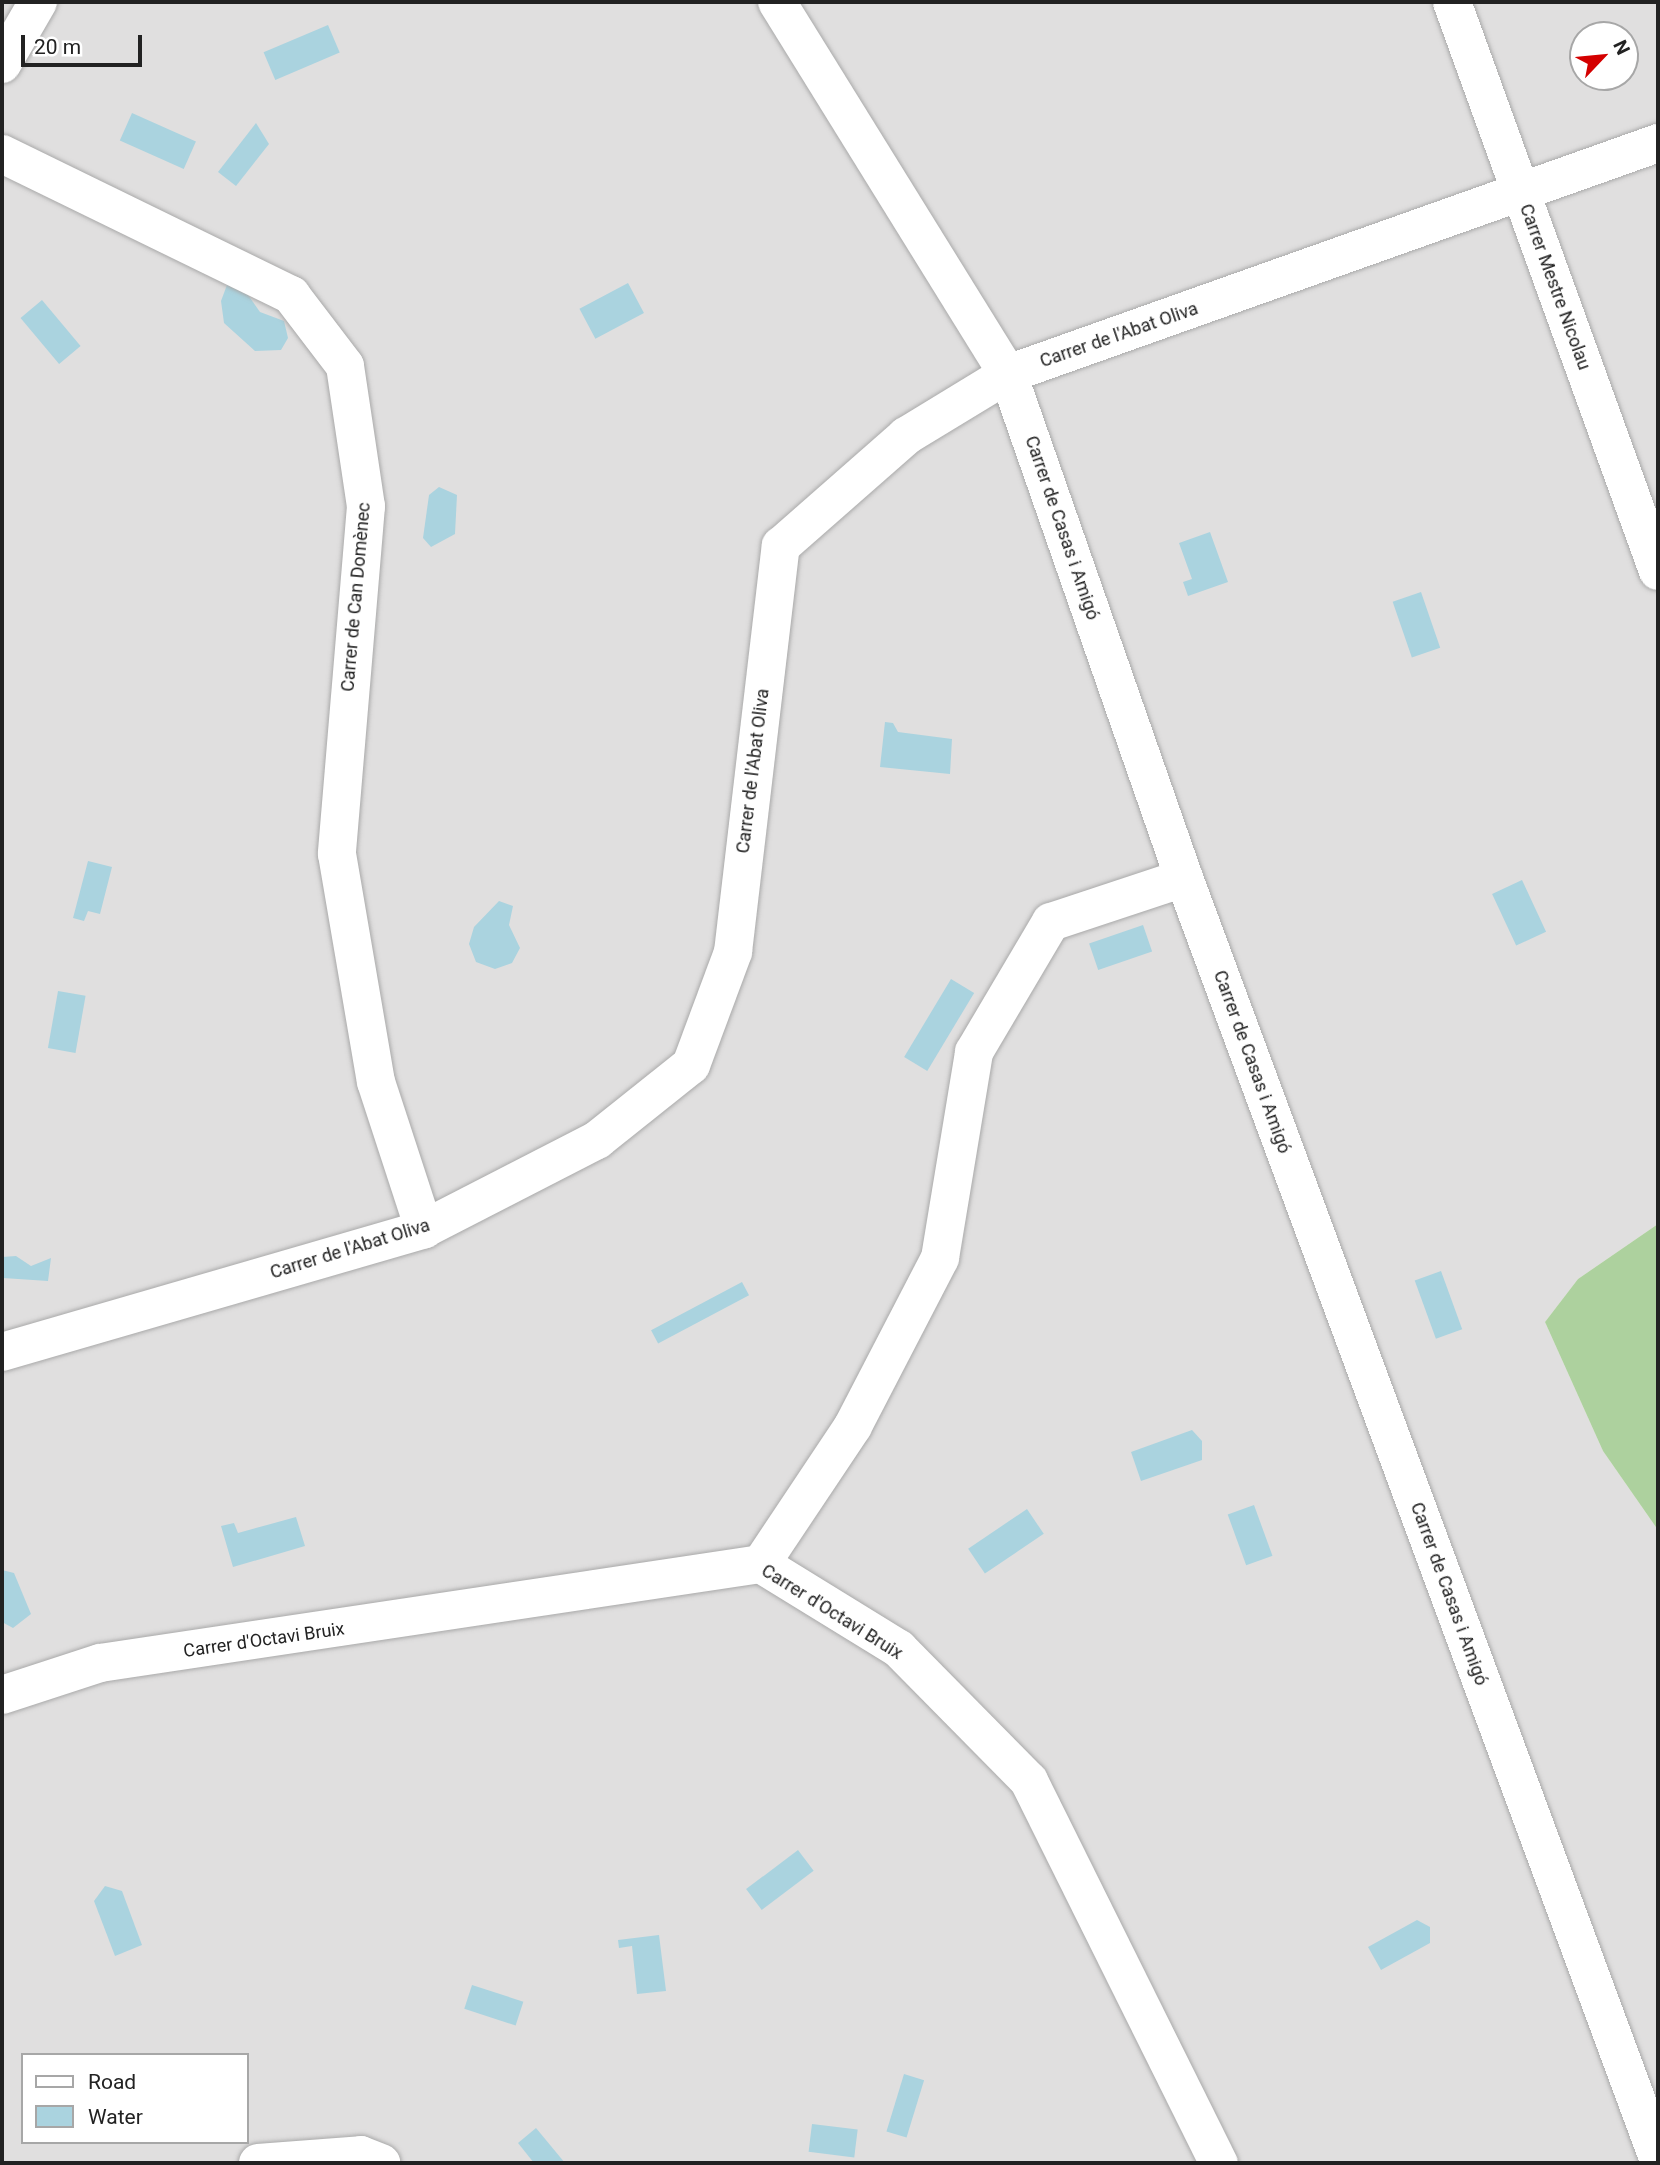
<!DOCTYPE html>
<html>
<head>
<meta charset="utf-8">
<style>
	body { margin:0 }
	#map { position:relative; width:1660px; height:2165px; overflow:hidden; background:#f2efe9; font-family:Roboto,sans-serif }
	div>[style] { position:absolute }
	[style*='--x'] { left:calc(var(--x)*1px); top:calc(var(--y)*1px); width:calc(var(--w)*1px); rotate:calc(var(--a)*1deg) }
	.residential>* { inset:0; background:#e0dfdf }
	.forest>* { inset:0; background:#add19e }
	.water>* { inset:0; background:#aad3df; transform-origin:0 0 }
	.roads { filter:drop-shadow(0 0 2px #a9a9a9) drop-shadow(0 0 2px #a9a9a9) }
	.minor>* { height:38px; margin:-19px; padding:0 19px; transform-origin:19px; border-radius:19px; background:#fff }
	span { translate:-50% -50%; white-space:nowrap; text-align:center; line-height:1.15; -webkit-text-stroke:5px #fff; paint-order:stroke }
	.street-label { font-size:18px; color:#222 }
	.frame { position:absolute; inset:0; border:4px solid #222; pointer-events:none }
	.legend { position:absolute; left:21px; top:2053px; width:228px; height:91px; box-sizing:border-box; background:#fff; border:2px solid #a7a7a7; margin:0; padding:9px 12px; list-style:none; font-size:21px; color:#222 }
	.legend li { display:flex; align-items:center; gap:14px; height:35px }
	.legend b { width:35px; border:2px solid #a7a7a7 }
	.north { position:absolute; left:1569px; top:21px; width:70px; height:70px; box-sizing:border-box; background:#fff; border:2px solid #a7a7a7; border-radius:50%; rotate:64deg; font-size:19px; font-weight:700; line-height:28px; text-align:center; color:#222 }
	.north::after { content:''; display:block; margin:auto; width:24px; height:32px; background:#d40000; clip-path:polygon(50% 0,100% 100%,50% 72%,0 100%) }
	.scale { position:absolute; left:21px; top:35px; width:121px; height:32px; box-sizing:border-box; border:4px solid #222; border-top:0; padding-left:9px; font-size:21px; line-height:24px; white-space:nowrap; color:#222; -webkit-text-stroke:5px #fff; paint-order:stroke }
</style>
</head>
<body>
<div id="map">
	<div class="residential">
		<div style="clip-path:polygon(evenodd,2px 2px,1658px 2px,1658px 1224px,1578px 1279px,1545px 1322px,1603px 1451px,1658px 1530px,1658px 2163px,2px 2163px,2px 2px,1583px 35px,1625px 35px,1625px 77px,1583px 77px,1583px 35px,2px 2px,23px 2055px,247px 2055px,247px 2142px,23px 2142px,23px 2055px)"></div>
	</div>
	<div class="forest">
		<div style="clip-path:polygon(1658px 1224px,1658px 1530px,1603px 1451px,1545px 1322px,1578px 1279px)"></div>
	</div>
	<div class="water">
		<div style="left:328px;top:25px;width:30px;height:70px;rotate:67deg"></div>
		<div style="left:132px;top:113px;width:70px;height:30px;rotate:24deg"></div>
		<div style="clip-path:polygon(256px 123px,269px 144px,236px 186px,218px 172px)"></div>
		<div style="left:628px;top:283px;width:34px;height:55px;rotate:62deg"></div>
		<div style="clip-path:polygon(227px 285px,248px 295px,260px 312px,284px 321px,288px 338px,281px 350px,255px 351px,224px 323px,221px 301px)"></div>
		<div style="left:42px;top:300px;width:60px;height:28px;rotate:50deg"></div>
		<div style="clip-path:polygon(439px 487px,457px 495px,455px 534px,431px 547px,423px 538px,429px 495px)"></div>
		<div style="clip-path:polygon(1210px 532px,1228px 582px,1188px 596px,1183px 582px,1192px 579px,1179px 543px)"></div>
		<div style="left:1421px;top:592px;width:59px;height:30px;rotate:71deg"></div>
		<div style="clip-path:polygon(885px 722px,893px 723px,898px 732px,952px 739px,950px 774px,880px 767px)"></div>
		<div style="clip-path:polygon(88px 861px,112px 867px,100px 914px,88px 911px,84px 921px,73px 918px)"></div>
		<div style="left:1522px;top:880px;width:57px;height:33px;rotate:65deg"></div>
		<div style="clip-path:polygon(499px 901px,513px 906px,509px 925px,520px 948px,512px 963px,495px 969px,476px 962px,469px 944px,474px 927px)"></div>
		<div style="left:1143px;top:925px;width:28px;height:57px;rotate:71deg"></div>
		<div style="left:951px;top:979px;width:27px;height:91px;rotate:31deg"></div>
		<div style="left:58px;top:991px;width:28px;height:58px;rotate:10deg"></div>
		<div style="clip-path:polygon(16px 1256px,31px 1266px,51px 1258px,48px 1281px,3px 1278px,2px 1257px)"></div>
		<div style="left:1441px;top:1271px;width:62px;height:28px;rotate:70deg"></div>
		<div style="left:742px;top:1282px;width:15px;height:103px;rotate:62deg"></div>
		<div style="clip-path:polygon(1192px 1430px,1202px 1441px,1202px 1460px,1141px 1481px,1131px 1452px)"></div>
		<div style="left:1254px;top:1505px;width:54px;height:28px;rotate:70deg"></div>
		<div style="left:1027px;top:1509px;width:30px;height:71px;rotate:56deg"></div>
		<div style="clip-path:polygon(296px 1517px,305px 1546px,233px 1567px,221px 1526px,234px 1523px,238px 1533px)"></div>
		<div style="clip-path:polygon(2px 1570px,14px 1573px,31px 1614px,13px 1628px,2px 1622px)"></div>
		<div style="left:798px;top:1850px;width:26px;height:65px;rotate:53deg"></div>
		<div style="clip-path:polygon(105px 1886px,122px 1891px,142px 1945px,115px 1956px,94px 1901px)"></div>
		<div style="clip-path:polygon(1417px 1920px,1430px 1927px,1430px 1943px,1381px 1970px,1368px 1947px)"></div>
		<div style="clip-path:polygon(659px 1935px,666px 1991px,637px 1994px,632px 1946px,619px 1948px,618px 1940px)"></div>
		<div style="left:472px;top:1985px;width:54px;height:25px;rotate:18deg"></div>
		<div style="left:904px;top:2074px;width:21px;height:60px;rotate:17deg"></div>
		<div style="left:812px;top:2124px;width:46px;height:28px;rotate:7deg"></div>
		<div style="clip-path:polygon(536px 2128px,565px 2163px,534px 2163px,518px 2143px)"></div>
	</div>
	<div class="roads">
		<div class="minor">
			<div style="--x:777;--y:2;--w:438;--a:58.2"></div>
			<div style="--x:1008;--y:374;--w:534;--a:70.75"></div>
			<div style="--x:1184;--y:878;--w:1365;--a:69.68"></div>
			<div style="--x:1452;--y:2;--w:605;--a:70.1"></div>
			<div style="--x:2;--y:64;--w:72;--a:-59.9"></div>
			<div style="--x:2;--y:154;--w:322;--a:26"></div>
			<div style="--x:291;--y:295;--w:89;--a:52.7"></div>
			<div style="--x:345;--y:366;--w:142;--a:81.5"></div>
			<div style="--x:366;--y:506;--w:349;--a:94.8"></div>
			<div style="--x:337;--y:854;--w:231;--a:80.3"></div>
			<div style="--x:376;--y:1082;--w:155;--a:71.9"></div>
			<div style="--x:2;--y:1352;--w:440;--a:-16.2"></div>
			<div style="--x:424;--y:1229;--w:195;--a:-27.2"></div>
			<div style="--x:597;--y:1140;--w:120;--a:-38.6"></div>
			<div style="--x:691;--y:1065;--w:121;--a:-69.6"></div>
			<div style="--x:733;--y:952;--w:409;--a:-83.3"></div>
			<div style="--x:781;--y:546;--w:167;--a:-41.3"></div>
			<div style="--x:906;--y:436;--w:119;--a:-31.3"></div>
			<div style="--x:1008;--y:374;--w:690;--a:-19.56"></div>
			<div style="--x:761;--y:1564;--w:166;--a:-56.3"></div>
			<div style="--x:853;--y:1426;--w:189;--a:-62.6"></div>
			<div style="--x:940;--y:1258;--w:209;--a:-80.6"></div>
			<div style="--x:974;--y:1052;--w:151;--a:-59.4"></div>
			<div style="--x:1051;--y:922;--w:140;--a:-18.3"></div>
			<div style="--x:2;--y:1695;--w:103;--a:-18.1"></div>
			<div style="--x:100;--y:1663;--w:668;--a:-8.52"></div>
			<div style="--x:761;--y:1564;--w:162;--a:31.6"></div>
			<div style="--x:899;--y:1649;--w:185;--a:45.4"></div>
			<div style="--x:1029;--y:1781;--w:427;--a:63.6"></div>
			<div style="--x:258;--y:2163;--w:103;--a:-4.4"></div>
			<div style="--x:361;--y:2155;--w:22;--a:22"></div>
		</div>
	</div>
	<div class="street-label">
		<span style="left:1555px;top:287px;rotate:70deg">Carrer Mestre Nicolau</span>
		<span style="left:1119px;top:335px;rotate:-19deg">Carrer de l'Abat Oliva</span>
		<span style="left:1062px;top:528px;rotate:71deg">Carrer de Casas i Amigó</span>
		<span style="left:356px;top:597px;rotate:-85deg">Carrer de Can Domènec</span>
		<span style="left:753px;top:771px;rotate:-83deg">Carrer de l'Abat Oliva</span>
		<span style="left:1252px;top:1062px;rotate:70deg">Carrer de Casas i Amigó</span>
		<span style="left:350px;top:1249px;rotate:-17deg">Carrer de l'Abat Oliva</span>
		<span style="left:1449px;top:1594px;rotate:70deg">Carrer de Casas i Amigó</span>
		<span style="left:832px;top:1612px;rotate:32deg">Carrer d'Octavi Bruix</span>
		<span style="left:264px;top:1640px;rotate:-8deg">Carrer d'Octavi Bruix</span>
	</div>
	<div class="frame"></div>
	<ul class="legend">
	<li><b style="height:9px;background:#fff"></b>Road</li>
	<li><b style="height:19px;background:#aad3df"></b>Water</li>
	</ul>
	<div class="north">N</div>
	<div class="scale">20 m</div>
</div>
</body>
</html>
